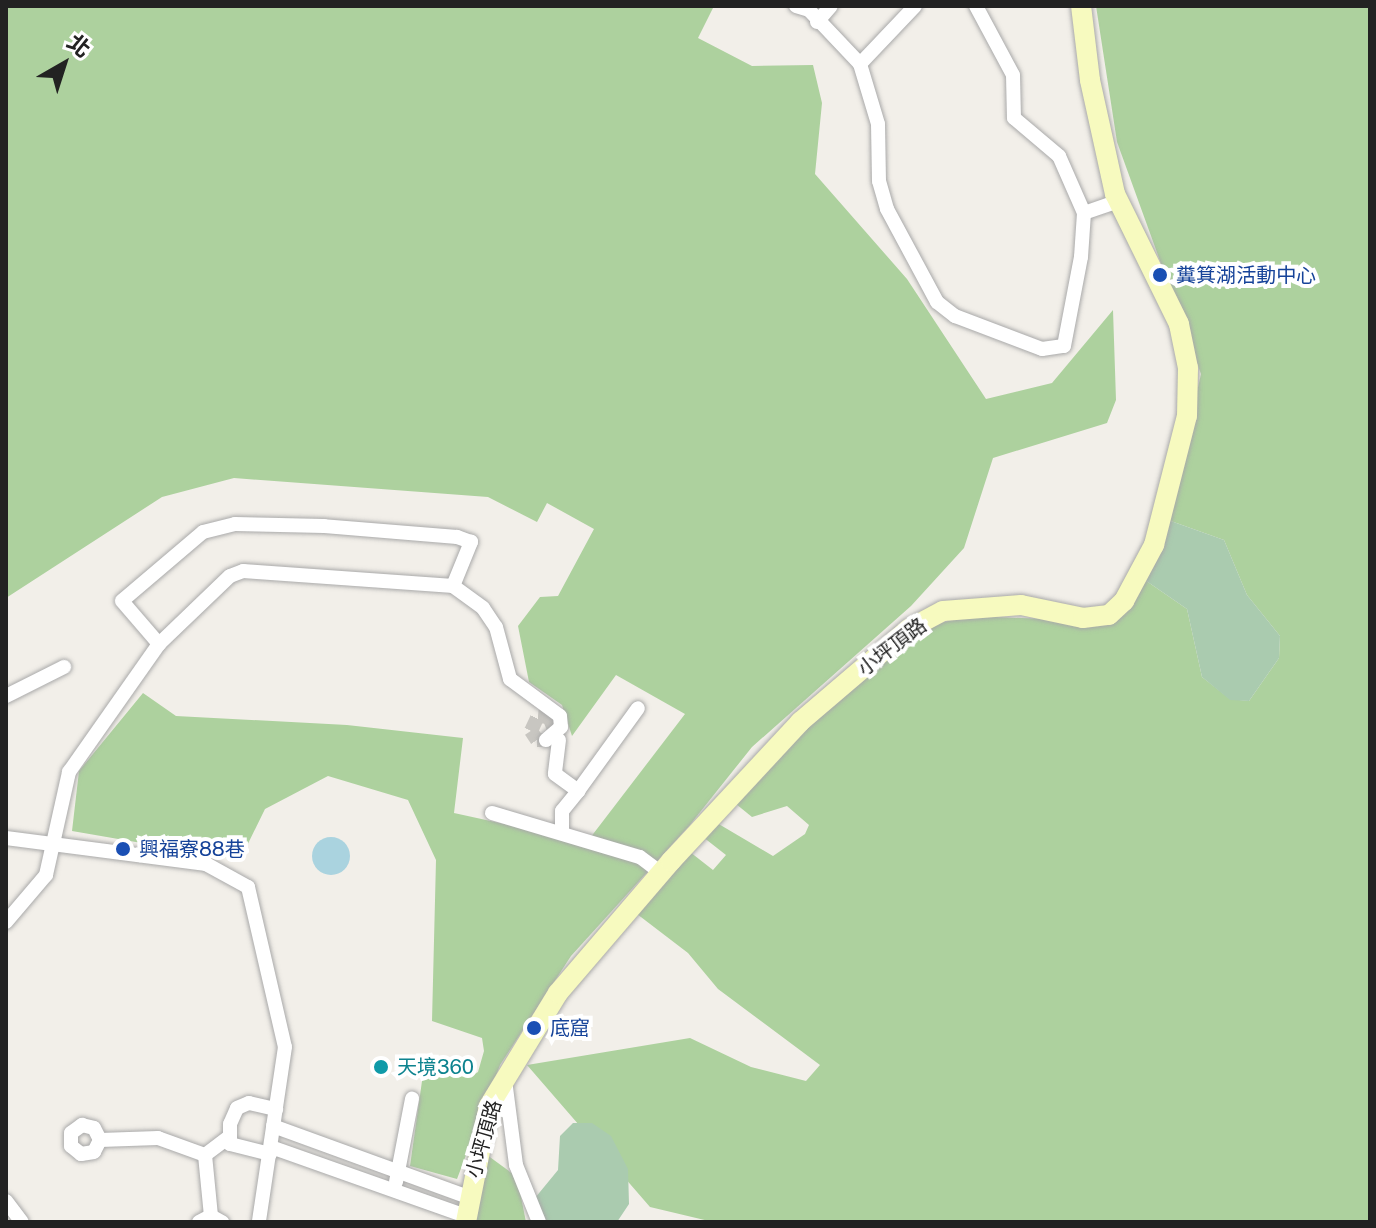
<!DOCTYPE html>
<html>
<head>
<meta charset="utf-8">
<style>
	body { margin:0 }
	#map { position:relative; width:1376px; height:1228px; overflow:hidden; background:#f2efe9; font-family:"Public Sans","Noto Sans TC",sans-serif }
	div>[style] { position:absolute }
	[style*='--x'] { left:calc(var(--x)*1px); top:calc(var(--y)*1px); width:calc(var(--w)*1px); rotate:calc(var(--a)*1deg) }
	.forest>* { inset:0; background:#add19e }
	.cemetery>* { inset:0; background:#aacbaf }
	.water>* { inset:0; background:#aad3df }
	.round { border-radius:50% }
	.street-tunnel>* { height:14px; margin-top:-7px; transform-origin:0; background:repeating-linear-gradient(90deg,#c8c6c1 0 14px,transparent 0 21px) }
	.roads { filter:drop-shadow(0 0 2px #a9a9a9) drop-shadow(0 0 2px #a9a9a9) }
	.street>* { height:14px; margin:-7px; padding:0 7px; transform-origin:7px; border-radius:7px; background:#fff }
	.secondary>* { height:20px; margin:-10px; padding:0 10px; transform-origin:10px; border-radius:10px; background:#f7fabf }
	.dots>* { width:22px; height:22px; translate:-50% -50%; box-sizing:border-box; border:4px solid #fff; border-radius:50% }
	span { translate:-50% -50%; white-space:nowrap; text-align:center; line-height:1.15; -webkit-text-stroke:8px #fff; paint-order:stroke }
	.transit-label { font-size:20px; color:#164399 }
	.left { translate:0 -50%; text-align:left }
	.street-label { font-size:20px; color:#222 }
	.culture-label { font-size:20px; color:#0d838f }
	.frame { position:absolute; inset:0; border:8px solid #222; pointer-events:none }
	.north { position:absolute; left:24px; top:24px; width:80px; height:80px; -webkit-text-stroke:6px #fff; paint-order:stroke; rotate:39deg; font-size:22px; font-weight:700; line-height:32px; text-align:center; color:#222 }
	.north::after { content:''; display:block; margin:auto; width:28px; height:36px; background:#222; clip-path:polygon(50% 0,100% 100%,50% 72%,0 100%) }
</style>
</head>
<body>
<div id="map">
	<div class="forest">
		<div style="clip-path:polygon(6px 6px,714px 6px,698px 38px,752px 66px,813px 65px,822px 103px,815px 174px,907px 279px,986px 399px,1052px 383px,1113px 310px,1116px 400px,1107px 423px,993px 458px,964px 548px,911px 606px,752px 747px,689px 826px,571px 956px,500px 1065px,457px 1179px,410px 1166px,423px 1074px,470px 1077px,478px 1072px,484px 1051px,482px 1038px,432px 1021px,436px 860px,408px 800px,328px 776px,265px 809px,240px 860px,72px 831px,79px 771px,143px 693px,176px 716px,347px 725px,463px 738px,454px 813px,587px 842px,685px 714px,616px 675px,572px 736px,562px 705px,529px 682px,518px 626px,540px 597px,558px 596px,594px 529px,547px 503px,537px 522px,488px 497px,234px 478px,162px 497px,6px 598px)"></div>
		<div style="clip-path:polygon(1096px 6px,1370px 6px,1370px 1222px,713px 1222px,650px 1207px,527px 1065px,690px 1038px,751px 1067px,806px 1081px,820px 1065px,718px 989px,688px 953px,637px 914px,690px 852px,713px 870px,726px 855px,703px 837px,717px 823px,773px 856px,805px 834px,809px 825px,787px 806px,752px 817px,736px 804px,794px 736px,928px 626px,969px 616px,1095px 621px,1142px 578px,1187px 609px,1202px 677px,1230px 699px,1249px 701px,1279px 658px,1280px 636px,1247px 595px,1224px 540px,1168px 520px,1201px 374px,1117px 142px)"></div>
		<div style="clip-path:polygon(487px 1155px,517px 1177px,526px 1222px,470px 1222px)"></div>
	</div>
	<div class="cemetery">
		<div style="clip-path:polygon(1168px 520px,1224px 540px,1247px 595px,1280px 636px,1279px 658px,1249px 701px,1230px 700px,1202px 677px,1187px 609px,1142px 578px)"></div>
		<div style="clip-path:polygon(573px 1123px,592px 1123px,611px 1136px,628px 1169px,629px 1204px,617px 1222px,547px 1222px,535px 1198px,558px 1170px,560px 1136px)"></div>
	</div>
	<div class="water">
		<div class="round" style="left:312px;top:837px;width:38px;height:38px"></div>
	</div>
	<div class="street-tunnel">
		<div style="--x:546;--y:740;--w:9;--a:180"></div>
		<div style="--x:537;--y:740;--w:11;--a:-124"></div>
		<div style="--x:531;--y:731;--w:17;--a:-65"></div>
		<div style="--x:538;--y:716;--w:11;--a:5"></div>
		<div style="--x:549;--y:717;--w:24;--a:68"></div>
	</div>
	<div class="roads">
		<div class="street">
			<div style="--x:796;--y:6;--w:14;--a:17"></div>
			<div style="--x:809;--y:10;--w:74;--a:46.6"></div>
			<div style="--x:860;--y:64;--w:63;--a:73.3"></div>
			<div style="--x:878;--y:124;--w:57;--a:89"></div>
			<div style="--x:879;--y:181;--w:29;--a:74"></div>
			<div style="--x:887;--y:209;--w:106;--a:61.7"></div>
			<div style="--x:937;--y:302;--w:23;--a:38"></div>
			<div style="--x:955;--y:316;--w:93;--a:20.8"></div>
			<div style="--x:1042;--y:349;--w:22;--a:-8"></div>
			<div style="--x:1064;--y:346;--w:91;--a:-79.2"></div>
			<div style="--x:1081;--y:257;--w:44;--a:-86.1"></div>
			<div style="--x:1084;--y:213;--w:37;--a:-19"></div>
			<div style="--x:976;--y:6;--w:78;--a:61.8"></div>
			<div style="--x:1013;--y:75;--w:43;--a:88.7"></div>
			<div style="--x:1014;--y:118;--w:59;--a:40.2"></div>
			<div style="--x:1059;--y:156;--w:62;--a:66.3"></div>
			<div style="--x:817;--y:22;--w:21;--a:-49"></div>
			<div style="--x:860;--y:64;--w:80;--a:-46.5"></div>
			<div style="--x:453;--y:586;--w:37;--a:36"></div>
			<div style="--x:483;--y:608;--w:23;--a:56"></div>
			<div style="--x:496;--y:627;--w:54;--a:74.9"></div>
			<div style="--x:510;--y:679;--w:62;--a:36.5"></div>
			<div style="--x:560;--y:716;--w:11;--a:85"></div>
			<div style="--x:561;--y:727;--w:20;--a:139"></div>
			<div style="--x:6;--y:696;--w:65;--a:-26.6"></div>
			<div style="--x:559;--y:740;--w:34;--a:97"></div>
			<div style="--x:555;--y:774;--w:29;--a:36"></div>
			<div style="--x:578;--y:791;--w:102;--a:-54.1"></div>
			<div style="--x:492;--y:813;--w:154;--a:16.6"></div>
			<div style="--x:640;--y:857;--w:26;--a:37"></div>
			<div style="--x:562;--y:832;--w:21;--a:-90"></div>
			<div style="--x:562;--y:811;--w:26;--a:-51"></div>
			<div style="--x:6;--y:838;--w:202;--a:7.4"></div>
			<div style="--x:206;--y:864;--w:48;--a:28.7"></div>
			<div style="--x:248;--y:887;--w:164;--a:77"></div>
			<div style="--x:285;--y:1047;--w:177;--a:98.5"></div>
			<div style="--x:6;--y:922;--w:62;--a:-49.6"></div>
			<div style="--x:46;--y:875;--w:106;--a:-77.4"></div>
			<div style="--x:69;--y:772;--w:156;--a:-54.9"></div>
			<div style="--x:159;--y:644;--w:98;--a:-43.8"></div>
			<div style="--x:230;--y:576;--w:14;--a:-21"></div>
			<div style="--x:243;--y:571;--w:211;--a:4.1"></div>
			<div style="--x:453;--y:586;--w:48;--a:-67.8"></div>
			<div style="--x:471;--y:542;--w:15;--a:-160"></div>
			<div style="--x:457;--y:537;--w:133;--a:-175.3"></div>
			<div style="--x:324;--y:526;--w:89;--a:-178.7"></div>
			<div style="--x:235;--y:524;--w:33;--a:166"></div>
			<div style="--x:203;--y:532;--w:106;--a:139.6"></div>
			<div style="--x:122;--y:601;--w:57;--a:49.3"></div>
			<div style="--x:505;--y:1080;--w:86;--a:82.6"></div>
			<div style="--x:516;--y:1165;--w:61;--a:68"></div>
			<div style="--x:82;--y:1125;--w:12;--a:14"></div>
			<div style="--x:94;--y:1128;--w:13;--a:63"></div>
			<div style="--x:100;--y:1140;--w:13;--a:117"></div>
			<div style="--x:94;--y:1152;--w:13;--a:171"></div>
			<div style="--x:81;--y:1154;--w:13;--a:-141"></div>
			<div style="--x:71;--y:1146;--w:13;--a:-90"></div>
			<div style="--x:71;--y:1133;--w:14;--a:-36"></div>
			<div style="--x:273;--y:1126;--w:208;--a:20"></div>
			<div style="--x:100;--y:1140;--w:58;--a:-2"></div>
			<div style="--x:158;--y:1138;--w:50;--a:19.9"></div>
			<div style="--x:205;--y:1155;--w:31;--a:-37"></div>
			<div style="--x:271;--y:1147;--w:207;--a:19.5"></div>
			<div style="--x:270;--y:1154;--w:41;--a:-166"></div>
			<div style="--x:230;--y:1144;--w:20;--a:-90"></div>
			<div style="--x:230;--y:1124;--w:17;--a:-66"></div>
			<div style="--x:237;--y:1108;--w:13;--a:-23"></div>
			<div style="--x:249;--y:1103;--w:28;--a:13"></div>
			<div style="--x:205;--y:1155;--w:61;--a:84.4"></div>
			<div style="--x:396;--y:1182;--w:85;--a:-79.1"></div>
			<div style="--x:6;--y:1201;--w:26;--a:53"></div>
			<div style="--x:199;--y:1222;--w:13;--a:-27"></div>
			<div style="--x:211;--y:1216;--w:13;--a:29"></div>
		</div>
		<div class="secondary">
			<div style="--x:466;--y:1222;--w:118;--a:-78.8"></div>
			<div style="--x:489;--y:1106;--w:132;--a:-58.6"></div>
			<div style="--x:558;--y:993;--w:174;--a:-49.4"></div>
			<div style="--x:671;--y:861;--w:190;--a:-47.1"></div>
			<div style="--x:800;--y:722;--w:143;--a:-40.5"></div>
			<div style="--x:909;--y:629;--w:38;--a:-28"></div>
			<div style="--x:943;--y:611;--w:78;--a:-4.4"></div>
			<div style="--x:1021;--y:605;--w:63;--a:11.8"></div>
			<div style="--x:1083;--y:618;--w:26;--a:-7"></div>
			<div style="--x:1109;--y:615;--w:21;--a:-43"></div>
			<div style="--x:1124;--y:601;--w:64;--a:-61.8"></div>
			<div style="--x:1154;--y:545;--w:133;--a:-75.7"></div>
			<div style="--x:1187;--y:416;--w:48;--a:-88.8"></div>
			<div style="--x:1188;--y:368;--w:45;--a:-101.6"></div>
			<div style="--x:1179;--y:324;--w:145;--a:-116.2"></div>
			<div style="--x:1115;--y:194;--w:117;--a:-102.4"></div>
			<div style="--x:1090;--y:80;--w:75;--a:-96.9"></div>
		</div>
	</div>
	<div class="dots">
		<div style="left:1160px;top:275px;background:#1a4fb4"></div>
		<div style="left:123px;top:849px;background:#1a4fb4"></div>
		<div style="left:534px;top:1028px;background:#1a4fb4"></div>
		<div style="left:381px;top:1067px;background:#0f9aa8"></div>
	</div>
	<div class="transit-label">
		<span class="left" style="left:1176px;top:275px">糞箕湖活動中心</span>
		<span class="left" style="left:139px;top:849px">興福寮88巷</span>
		<span class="left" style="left:550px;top:1028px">底窟</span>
	</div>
	<div class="street-label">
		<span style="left:892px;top:647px;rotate:-37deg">小坪頂路</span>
		<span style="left:484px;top:1139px;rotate:-74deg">小坪頂路</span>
	</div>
	<div class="culture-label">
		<span class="left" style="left:397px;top:1067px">天境360</span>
	</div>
	<div class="frame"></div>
	<div class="north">北</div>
</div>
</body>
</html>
